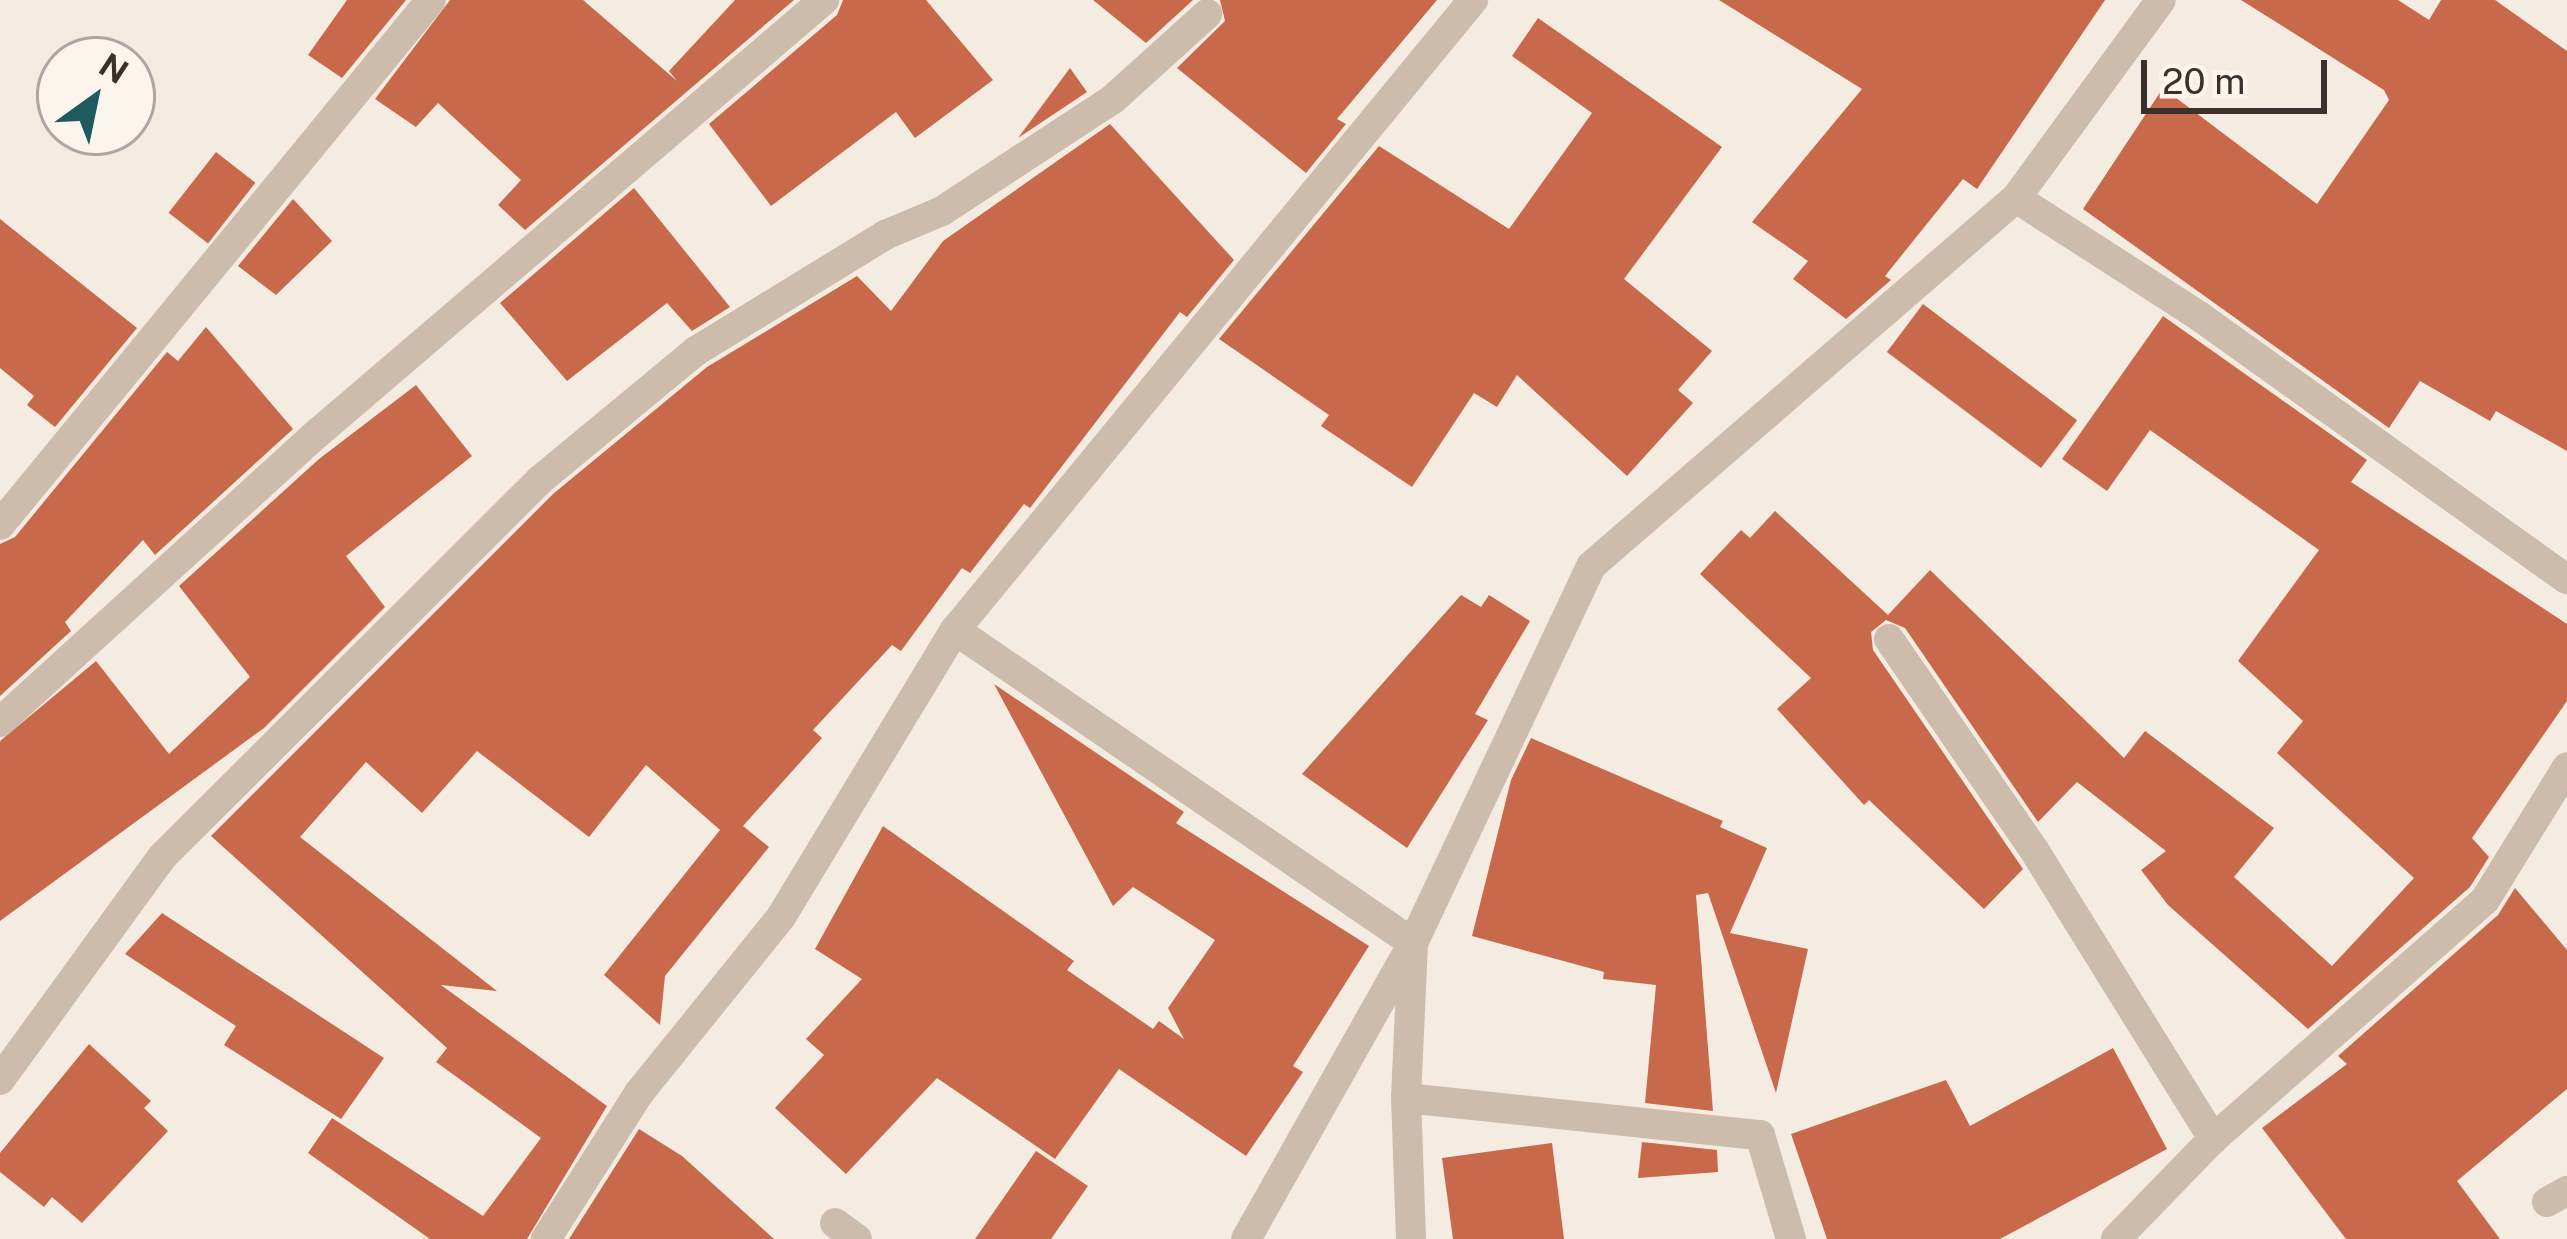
<!DOCTYPE html>
<html>
<head>
<meta charset="utf-8">
<style>
	body { margin:0 }
	#map { position:relative; width:2567px; height:1239px; overflow:hidden; background:#f4ebe1; font-family:"Public Sans",sans-serif }
	div>[style] { position:absolute }
	[style*='--x'] { left:calc(var(--x)*1px); top:calc(var(--y)*1px); width:calc(var(--w)*1px); rotate:calc(var(--a)*1deg) }
	.building>* { inset:0; background:#c8694b; transform-origin:0 0 }
	.minor>* { height:30px; margin:-15px; padding:0 15px; transform-origin:15px; border-radius:15px; background:#cdbbac }
	span { translate:-50% -50%; white-space:nowrap; text-align:center; line-height:1.15; -webkit-text-stroke:9px #fbf5ee; paint-order:stroke }
	.north { position:absolute; left:36px; top:36px; width:120px; height:120px; box-sizing:border-box; background:#fbf5ee; border:3px solid #aea6a0; border-radius:50%; rotate:33deg; font-size:33px; font-weight:700; line-height:48px; text-align:center; color:#3b302b }
	.north::after { content:''; display:block; margin:auto; width:42px; height:54px; background:#1f5a5e; clip-path:polygon(50% 0,100% 100%,50% 72%,0 100%) }
	.scale { position:absolute; left:2141px; top:60px; width:186px; height:54px; box-sizing:border-box; border:6px solid #3b302b; border-top:0; padding-left:15px; font-size:36px; line-height:42px; white-space:nowrap; color:#3b302b; -webkit-text-stroke:9px #fbf5ee; paint-order:stroke }
</style>
</head>
<body>
<div id="map">
	<div class="building">
		<div style="clip-path:polygon(347px 0,406px 0,342px 78px,308px 55px)"></div>
		<div style="clip-path:polygon(450px 0,583px 0,677px 81px,669px 71px,735px 0,794px 0,525px 230px,498px 205px,521px 180px,438px 103px,416px 127px,375px 99px)"></div>
		<div style="clip-path:polygon(843px 0,926px 0,993px 80px,915px 138px,896px 112px,771px 206px,709px 124px,837px 15px)"></div>
		<div style="clip-path:polygon(1093px 0,1193px 0,1146px 43px)"></div>
		<div style="clip-path:polygon(1220px 0,1437px 0,1337px 119px,1346px 124px,1306px 173px,1177px 68px,1225px 21px)"></div>
		<div style="clip-path:polygon(1719px 0,2105px 0,1977px 189px,1963px 179px,1885px 276px,1891px 280px,1846px 319px,1793px 279px,1808px 261px,1752px 222px,1862px 89px)"></div>
		<div style="clip-path:polygon(2241px 0,2398px 0,2429px 20px,2441px 0,2495px 0,2567px 51px,2567px 451px,2496px 411px,2490px 421px,2420px 381px,2389px 428px,2083px 209px,2163px 88px,2317px 204px,2389px 100px,2384px 90px)"></div>
		<div style="clip-path:polygon(1538px 18px,1722px 147px,1624px 279px,1712px 351px,1678px 390px,1693px 403px,1627px 476px,1517px 375px,1497px 407px,1474px 393px,1412px 487px,1321px 426px,1329px 415px,1219px 339px,1379px 146px,1509px 229px,1592px 113px,1512px 56px)"></div>
		<div style="clip-path:polygon(1070px 68px,1087px 92px,1018px 138px)"></div>
		<div style="clip-path:polygon(1110px 124px,1234px 260px,1187px 317px,1180px 312px,1030px 508px,1024px 504px,970px 573px,962px 568px,901px 651px,892px 645px,813px 730px,822px 738px,743px 826px,769px 847px,665px 976px,660px 1025px,604px 975px,720px 830px,646px 765px,589px 837px,477px 751px,422px 813px,366px 762px,300px 837px,497px 991px,441px 985px,607px 1106px,527px 1239px,430px 1239px,308px 1153px,332px 1118px,483px 1216px,541px 1138px,436px 1062px,447px 1048px,211px 836px,553px 494px,707px 367px,857px 276px,891px 311px,943px 241px)"></div>
		<div style="left:216px;top:152px;width:50px;height:77px;rotate:38deg"></div>
		<div style="clip-path:polygon(634px 188px,730px 307px,692px 331px,667px 303px,567px 381px,500px 303px)"></div>
		<div style="clip-path:polygon(293px 199px,332px 241px,276px 295px,238px 266px)"></div>
		<div style="clip-path:polygon(0 219px,137px 328px,55px 427px,27px 405px,34px 396px,0 368px)"></div>
		<div style="left:1923px;top:304px;width:193px;height:60px;rotate:37deg"></div>
		<div style="clip-path:polygon(2163px 316px,2367px 460px,2351px 482px,2567px 624px,2567px 701px,2472px 838px,2489px 857px,2470px 887px,2308px 1029px,2168px 905px,2141px 870px,2166px 851px,2077px 782px,2038px 822px,1905px 628px,1886px 620px,1871px 632px,1873px 650px,2023px 869px,1984px 909px,1869px 800px,1864px 805px,1777px 709px,1811px 678px,1700px 574px,1741px 530px,1750px 538px,1775px 511px,1888px 615px,1930px 570px,2124px 758px,2145px 731px,2274px 828px,2234px 877px,2332px 966px,2414px 878px,2277px 753px,2303px 721px,2238px 661px,2319px 550px,2150px 430px,2107px 491px,2062px 459px)"></div>
		<div style="clip-path:polygon(206px 327px,293px 429px,155px 555px,143px 540px,65px 622px,71px 631px,0 696px,0 544px,15px 537px,167px 352px,178px 361px)"></div>
		<div style="clip-path:polygon(416px 385px,472px 456px,346px 556px,385px 607px,264px 728px,0 921px,0 741px,96px 661px,169px 754px,250px 677px,179px 586px,319px 459px)"></div>
		<div style="clip-path:polygon(1461px 595px,1481px 607px,1489px 595px,1530px 621px,1475px 714px,1488px 720px,1407px 848px,1302px 774px)"></div>
		<div style="clip-path:polygon(994px 684px,1184px 812px,1176px 823px,1369px 946px,1293px 1066px,1303px 1072px,1246px 1156px,1119px 1069px,1055px 1159px,937px 1078px,846px 1174px,775px 1108px,824px 1055px,806px 1039px,862px 979px,815px 949px,883px 826px,1074px 961px,1067px 970px,1153px 1029px,1159px 1021px,1184px 1039px,1168px 1008px,1215px 940px,1133px 887px,1113px 906px)"></div>
		<div style="clip-path:polygon(1531px 738px,1723px 821px,1720px 827px,1767px 848px,1730px 933px,1808px 949px,1776px 1093px,1708px 893px,1696px 895px,1713px 1111px,1645px 1103px,1656px 985px,1603px 979px,1604px 972px,1472px 936px,1511px 780px)"></div>
		<div style="clip-path:polygon(2515px 888px,2567px 950px,2567px 1089px,2457px 1181px,2500px 1239px,2346px 1239px,2262px 1128px,2347px 1064px,2338px 1056px,2498px 915px)"></div>
		<div style="clip-path:polygon(162px 913px,384px 1058px,341px 1119px,224px 1045px,236px 1026px,125px 954px)"></div>
		<div style="clip-path:polygon(89px 1044px,151px 1101px,144px 1108px,168px 1131px,82px 1223px,52px 1197px,44px 1207px,0 1172px,0 1153px)"></div>
		<div style="clip-path:polygon(2113px 1048px,2167px 1149px,2000px 1239px,1827px 1239px,1791px 1134px,1946px 1080px,1970px 1126px)"></div>
		<div style="clip-path:polygon(639px 1129px,682px 1156px,774px 1239px,569px 1239px)"></div>
		<div style="clip-path:polygon(1642px 1142px,1717px 1150px,1718px 1172px,1638px 1178px)"></div>
		<div style="clip-path:polygon(1552px 1143px,1564px 1239px,1453px 1239px,1442px 1158px)"></div>
		<div style="clip-path:polygon(1036px 1151px,1088px 1186px,1051px 1239px,975px 1239px)"></div>
	</div>
	<div class="minor">
		<div style="--x:2016;--y:198;--w:218;--a:32.8"></div>
		<div style="--x:2199;--y:316;--w:452;--a:35.6"></div>
		<div style="--x:0;--y:525;--w:679;--a:-50.62"></div>
		<div style="--x:955;--y:630;--w:555;--a:34.35"></div>
		<div style="--x:1413;--y:943;--w:340;--a:119.4"></div>
		<div style="--x:1889;--y:639;--w:256;--a:55.5"></div>
		<div style="--x:2034;--y:850;--w:340;--a:58.2"></div>
		<div style="--x:0;--y:722;--w:431;--a:-42.3"></div>
		<div style="--x:319;--y:432;--w:665;--a:-40.55"></div>
		<div style="--x:0;--y:1080;--w:277;--a:-54"></div>
		<div style="--x:163;--y:856;--w:532;--a:-44.92"></div>
		<div style="--x:540;--y:480;--w:202;--a:-39.6"></div>
		<div style="--x:696;--y:351;--w:222;--a:-31.5"></div>
		<div style="--x:885;--y:235;--w:62;--a:-22.8"></div>
		<div style="--x:942;--y:211;--w:204;--a:-33.2"></div>
		<div style="--x:1113;--y:99;--w:127;--a:-42.1"></div>
		<div style="--x:1406;--y:1098;--w:356;--a:6"></div>
		<div style="--x:1760;--y:1135;--w:109;--a:73.4"></div>
		<div style="--x:2547;--y:1202;--w:23;--a:-29"></div>
		<div style="--x:835;--y:1223;--w:27;--a:36"></div>
		<div style="--x:546;--y:1239;--w:173;--a:-57.5"></div>
		<div style="--x:639;--y:1093;--w:226;--a:-51.1"></div>
		<div style="--x:781;--y:917;--w:336;--a:-58.8"></div>
		<div style="--x:955;--y:630;--w:816;--a:-50.57"></div>
		<div style="--x:1411;--y:1239;--w:141;--a:-92"></div>
		<div style="--x:1406;--y:1098;--w:155;--a:-87.4"></div>
		<div style="--x:1413;--y:943;--w:417;--a:-64.7"></div>
		<div style="--x:1591;--y:566;--w:562;--a:-40.89"></div>
		<div style="--x:2016;--y:198;--w:245;--a:-53.8"></div>
		<div style="--x:2116;--y:1239;--w:139;--a:-45.9"></div>
		<div style="--x:2213;--y:1139;--w:362;--a:-41.3"></div>
		<div style="--x:2485;--y:900;--w:156;--a:-58.3"></div>
	</div>
	<div class="north">N</div>
	<div class="scale">20 m</div>
</div>
</body>
</html>
